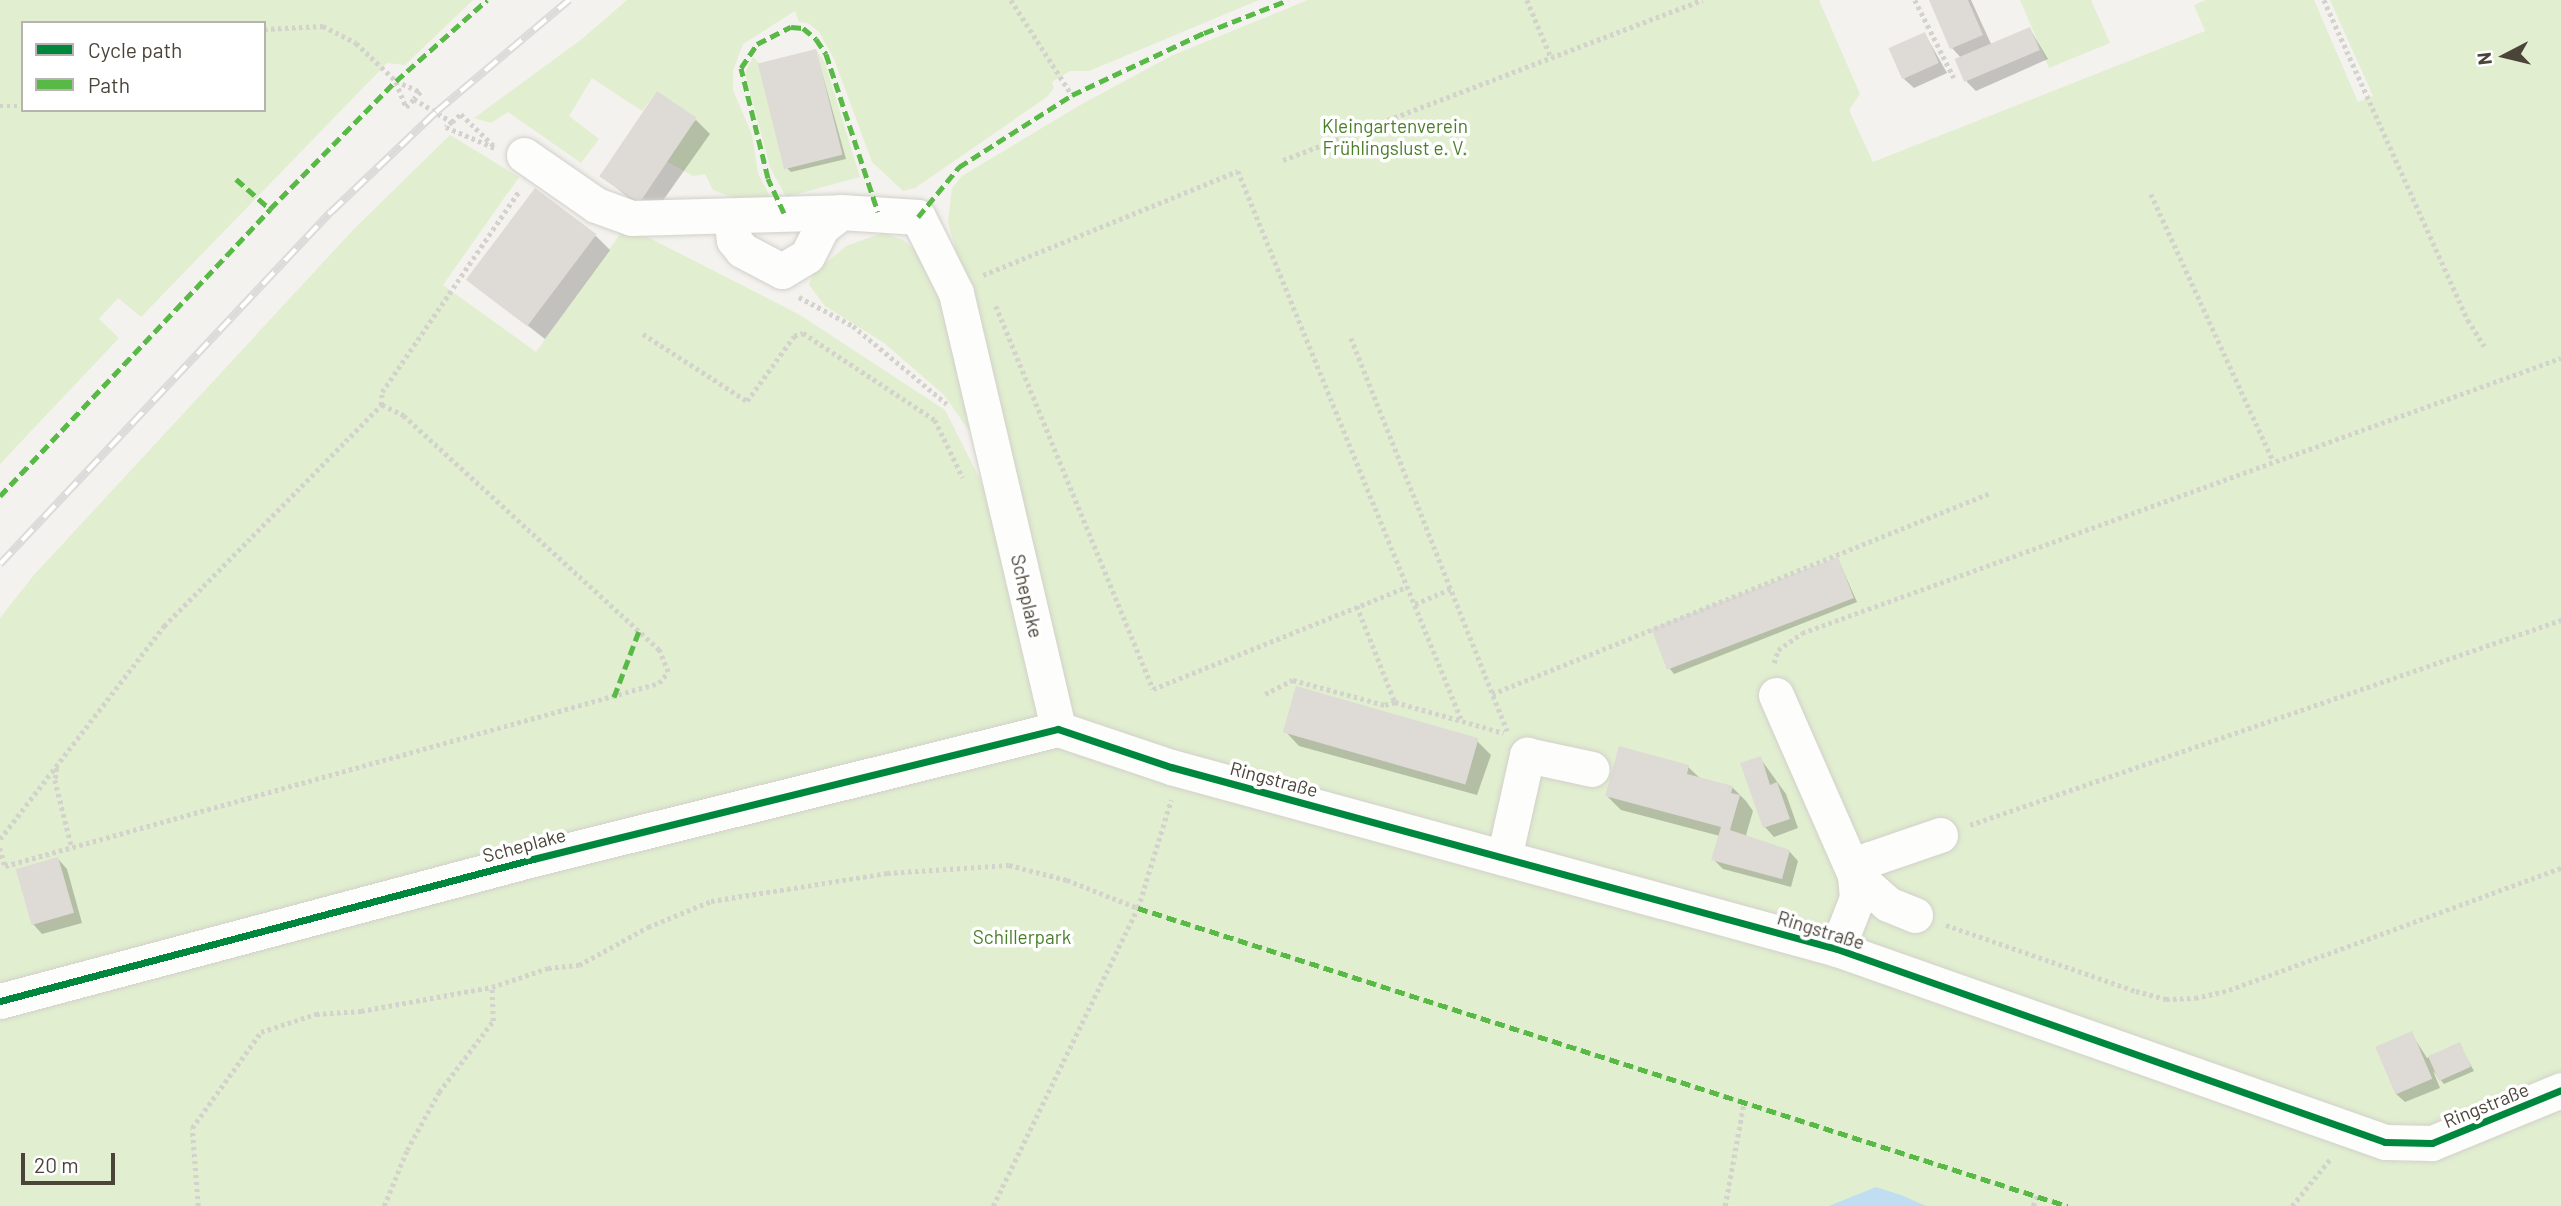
<!DOCTYPE html>
<html>
<head>
<meta charset="utf-8">
<style>
	body { margin:0 }
	#map { position:relative; width:2561px; height:1206px; overflow:hidden; background:#f4f2ee; font-family:Barlow,sans-serif }
	div>[style] { position:absolute }
	[style*='--x'] { left:calc(var(--x)*1px); top:calc(var(--y)*1px); width:calc(var(--w)*1px); rotate:calc(var(--a)*1deg) }
	.green>* { inset:0; background:#e1eecf }
	.water>* { inset:0; background:#c0ddf1 }
	.shadow>* { inset:0; background:#0003 }
	.building>* { inset:0; background:#dedbd6; transform-origin:0 0 }
	.path>* { height:4.5px; margin-top:-2.25px; transform-origin:0; background:repeating-linear-gradient(90deg,#d3d2cc 0 3.5px,transparent 0 7px) }
	.roads { filter:drop-shadow(0 0 2px #d2d0cb) drop-shadow(0 0 2px #d2d0cb) }
	.minor>* { height:35px; margin:-17.5px; padding:0 17.5px; transform-origin:17.5px; border-radius:17.5px; background:#fdfdfc }
	.rail>* { height:8px; margin-top:-4px; transform-origin:0; background:repeating-linear-gradient(90deg,#fff 0 16px,#dbdbda 0 32px); box-sizing:border-box; border-block:2px solid #dbdbda }
	.quiet>* { height:5px; margin-top:-2.5px; transform-origin:0; background:repeating-linear-gradient(90deg,#58b947 0 10px,transparent 0 15px) }
	.cycleway>* { height:7px; margin:-3.5px; padding:0 3.5px; transform-origin:3.5px; border-radius:3.5px; background:#00873e }
	span { translate:-50% -50%; white-space:nowrap; text-align:center; line-height:1.15; -webkit-text-stroke:7px #fff; paint-order:stroke }
	.park-label { font-size:19px; color:#4a7f2a }
	.street-label { font-size:19px; color:#4b4439 }
	.legend { position:absolute; left:21px; top:21px; width:245px; height:91px; box-sizing:border-box; background:#fff; border:2px solid #b7b4b0; margin:0; padding:9px 12px; list-style:none; font-size:21px; color:#4b4439 }
	.legend li { display:flex; align-items:center; gap:14px; height:35px }
	.legend b { width:35px; border:2px solid #b7b4b0 }
	.north { position:absolute; left:2470px; top:21px; width:70px; height:70px; -webkit-text-stroke:5px #fff; paint-order:stroke; rotate:263deg; font-size:19px; font-weight:700; line-height:28px; text-align:center; color:#4b4439 }
	.north::after { content:''; display:block; margin:auto; width:24px; height:32px; background:#4b4439; clip-path:polygon(50% 0,100% 100%,50% 72%,0 100%) }
	.scale { position:absolute; left:21px; top:1153px; width:94px; height:32px; box-sizing:border-box; border:4px solid #4b4439; border-top:0; padding-left:9px; font-size:21px; line-height:24px; white-space:nowrap; color:#4b4439; -webkit-text-stroke:5px #fff; paint-order:stroke }
</style>
</head>
<body>
<div id="map">
	<div class="green">
		<div style="clip-path:polygon(evenodd,0 0,473px 0,405px 65px,387px 63px,141px 317px,118px 298px,99px 319px,119px 338px,0 464px,0 0,23px 23px,264px 23px,264px 110px,23px 110px,23px 23px)"></div>
		<div style="clip-path:polygon(627px 0,1259px 0,1089px 71px,1070px 71px,1052px 82px,1054px 88px,1047px 97px,915px 188px,903px 191px,872px 162px,834px 59px,819px 32px,808px 23px,799px 22px,795px 11px,743px 44px,733px 71px,733px 90px,752px 135px,758px 173px,772px 201px,735px 198px,713px 190px,705px 174px,693px 176px,666px 161px,697px 118px,657px 91px,642px 111px,592px 78px,569px 116px,599px 139px,581px 163px,508px 112px,491px 123px,474px 118px,582px 39px)"></div>
		<div style="clip-path:polygon(1308px 0,1819px 0,1860px 94px,1849px 110px,1873px 162px,2205px 31px,2194px 5px,2206px 0,2314px 0,2358px 102px,2373px 96px,2330px 0,2561px 0,2561px 1206px,0 1206px,0 618px,34px 575px,353px 230px,450px 135px,519px 177px,443px 285px,536px 352px,626px 226px,800px 315px,945px 410px,999px 517px,969px 297px,948px 222px,952px 188px,962px 176px,1082px 104px,1171px 56px)"></div>
		<div style="clip-path:polygon(2020px 0,2091px 0,2110px 43px,2049px 68px)"></div>
		<div style="clip-path:polygon(816px 49px,825px 63px,860px 177px,786px 197px,770px 167px,745px 73px,753px 57px,843px 154px)"></div>
		<div style="clip-path:polygon(883px 233px,903px 240px,924px 258px,938px 283px,977px 442px,944px 395px,884px 343px,825px 306px,809px 285px,813px 274px,846px 246px)"></div>
	</div>
	<div class="water">
		<div style="clip-path:polygon(1876px 1187px,1901px 1195px,1926px 1206px,1829px 1206px)"></div>
	</div>
	<div class="shadow">
		<div style="clip-path:polygon(1931px 0,1971px 0,1992px 46px,2030px 29px,2048px 59px,1976px 91px,1967px 82px,1962px 59px,1952px 48px)"></div>
		<div style="clip-path:polygon(1925px 34px,1947px 73px,1914px 88px,1904px 79px)"></div>
		<div style="clip-path:polygon(816px 51px,846px 159px,791px 172px,787px 168px)"></div>
		<div style="clip-path:polygon(696px 120px,710px 134px,652px 216px,600px 175px)"></div>
		<div style="clip-path:polygon(596px 236px,610px 250px,545px 339px,469px 280px)"></div>
		<div style="clip-path:polygon(1838px 559px,1857px 602px,1674px 674px,1670px 669px,1654px 631px)"></div>
		<div style="clip-path:polygon(1285px 731px,1477px 741px,1491px 755px,1477px 795px,1299px 746px)"></div>
		<div style="clip-path:polygon(1760px 758px,1786px 794px,1798px 828px,1774px 837px,1765px 827px,1742px 764px)"></div>
		<div style="clip-path:polygon(1688px 767px,1701px 779px,1732px 787px,1746px 801px,1753px 811px,1746px 835px,1753px 842px,1789px 851px,1798px 861px,1791px 887px,1723px 869px,1713px 859px,1720px 836px,1621px 810px,1607px 796px)"></div>
		<div style="clip-path:polygon(58px 859px,67px 869px,82px 923px,42px 934px,33px 924px)"></div>
		<div style="clip-path:polygon(2411px 1033px,2427px 1058px,2459px 1044px,2474px 1071px,2444px 1084px,2433px 1071px,2440px 1088px,2405px 1102px,2395px 1093px)"></div>
	</div>
	<div class="building">
		<div style="clip-path:polygon(1929px 0,1968px 0,1983px 35px,1950px 49px)"></div>
		<div style="left:2030px;top:27px;width:25px;height:82px;rotate:67deg"></div>
		<div style="left:1925px;top:32px;width:34px;height:40px;rotate:66deg"></div>
		<div style="left:816px;top:49px;width:109px;height:60px;rotate:76deg"></div>
		<div style="left:657px;top:91px;width:48px;height:103px;rotate:34deg"></div>
		<div style="left:535px;top:188px;width:77px;height:115px;rotate:37deg"></div>
		<div style="left:1838px;top:557px;width:44px;height:200px;rotate:69deg"></div>
		<div style="left:1296px;top:686px;width:190px;height:48px;rotate:16deg"></div>
		<div style="clip-path:polygon(1619px 746px,1689px 765px,1687px 774px,1733px 786px,1731px 793px,1740px 795px,1730px 830px,1790px 850px,1782px 879px,1711px 860px,1721px 827px,1605px 796px)"></div>
		<div style="clip-path:polygon(1761px 756px,1770px 785px,1777px 782px,1790px 819px,1763px 828px,1740px 763px)"></div>
		<div style="left:58px;top:857px;width:58px;height:44px;rotate:74deg"></div>
		<div style="left:2412px;top:1031px;width:52px;height:40px;rotate:67deg"></div>
		<div style="left:2460px;top:1042px;width:27px;height:35px;rotate:66deg"></div>
	</div>
	<div class="path">
		<div style="--x:1011;--y:0;--w:113;--a:57.3"></div>
		<div style="--x:1527;--y:0;--w:62;--a:67.2"></div>
		<div style="--x:1915;--y:0;--w:87;--a:63.4"></div>
		<div style="--x:2324;--y:0;--w:351;--a:65.8"></div>
		<div style="--x:2468;--y:320;--w:31;--a:58"></div>
		<div style="--x:264;--y:29;--w:59;--a:-2.9"></div>
		<div style="--x:323;--y:26;--w:37;--a:27"></div>
		<div style="--x:356;--y:43;--w:55;--a:43.5"></div>
		<div style="--x:396;--y:81;--w:27;--a:24"></div>
		<div style="--x:421;--y:92;--w:10;--a:135"></div>
		<div style="--x:414;--y:99;--w:44;--a:31.2"></div>
		<div style="--x:452;--y:122;--w:8;--a:140"></div>
		<div style="--x:446;--y:127;--w:53;--a:23.2"></div>
		<div style="--x:396;--y:82;--w:27;--a:68"></div>
		<div style="--x:406;--y:107;--w:11;--a:-45"></div>
		<div style="--x:0;--y:106;--w:23;--a:0"></div>
		<div style="--x:452;--y:122;--w:12;--a:-42"></div>
		<div style="--x:461;--y:114;--w:45;--a:44.1"></div>
		<div style="--x:1283;--y:160;--w:449;--a:-20.9"></div>
		<div style="--x:2151;--y:194;--w:293;--a:65.4"></div>
		<div style="--x:983;--y:275;--w:275;--a:-22.2"></div>
		<div style="--x:1238;--y:171;--w:594;--a:67.84"></div>
		<div style="--x:799;--y:297;--w:61;--a:28.2"></div>
		<div style="--x:853;--y:326;--w:122;--a:39.7"></div>
		<div style="--x:996;--y:306;--w:414;--a:67.7"></div>
		<div style="--x:1153;--y:689;--w:274;--a:-21.9"></div>
		<div style="--x:643;--y:334;--w:124;--a:32.8"></div>
		<div style="--x:747;--y:401;--w:80;--a:-54.1"></div>
		<div style="--x:794;--y:336;--w:9;--a:-18"></div>
		<div style="--x:803;--y:333;--w:158;--a:33.4"></div>
		<div style="--x:935;--y:420;--w:64;--a:64.2"></div>
		<div style="--x:1351;--y:338;--w:423;--a:68.3"></div>
		<div style="--x:1415;--y:604;--w:39;--a:-23"></div>
		<div style="--x:1357;--y:606;--w:103;--a:68.4"></div>
		<div style="--x:1395;--y:702;--w:113;--a:15.9"></div>
		<div style="--x:1774;--y:663;--w:14;--a:-73"></div>
		<div style="--x:1778;--y:650;--w:29;--a:-35"></div>
		<div style="--x:1802;--y:633;--w:807;--a:-19.92"></div>
		<div style="--x:1265;--y:694;--w:31;--a:-27"></div>
		<div style="--x:1293;--y:680;--w:95;--a:15.2"></div>
		<div style="--x:1385;--y:705;--w:10;--a:-17"></div>
		<div style="--x:1492;--y:694;--w:537;--a:-21.98"></div>
		<div style="--x:57;--y:768;--w:12;--a:99"></div>
		<div style="--x:55;--y:780;--w:70;--a:76"></div>
		<div style="--x:1970;--y:825;--w:626;--a:-19.13"></div>
		<div style="--x:0;--y:839;--w:269;--a:-52.4"></div>
		<div style="--x:164;--y:626;--w:310;--a:-45.5"></div>
		<div style="--x:381;--y:405;--w:13;--a:-86"></div>
		<div style="--x:382;--y:392;--w:243;--a:-55.7"></div>
		<div style="--x:0;--y:848;--w:19;--a:74"></div>
		<div style="--x:5;--y:866;--w:679;--a:-15.63"></div>
		<div style="--x:659;--y:683;--w:14;--a:-51"></div>
		<div style="--x:668;--y:672;--w:24;--a:-112"></div>
		<div style="--x:659;--y:650;--w:346;--a:-137.5"></div>
		<div style="--x:404;--y:416;--w:25;--a:-154"></div>
		<div style="--x:1946;--y:925;--w:201;--a:19.2"></div>
		<div style="--x:2136;--y:991;--w:31;--a:15"></div>
		<div style="--x:2166;--y:999;--w:29;--a:-2"></div>
		<div style="--x:2195;--y:998;--w:35;--a:-13"></div>
		<div style="--x:2229;--y:990;--w:354;--a:-20.2"></div>
		<div style="--x:198;--y:1206;--w:78;--a:-94.4"></div>
		<div style="--x:192;--y:1128;--w:118;--a:-54.3"></div>
		<div style="--x:261;--y:1032;--w:58;--a:-18.1"></div>
		<div style="--x:316;--y:1014;--w:45;--a:-3.8"></div>
		<div style="--x:361;--y:1011;--w:133;--a:-10.4"></div>
		<div style="--x:492;--y:987;--w:59;--a:-18.7"></div>
		<div style="--x:548;--y:968;--w:31;--a:-6"></div>
		<div style="--x:579;--y:965;--w:79;--a:-28.8"></div>
		<div style="--x:648;--y:927;--w:68;--a:-22.4"></div>
		<div style="--x:711;--y:901;--w:178;--a:-9"></div>
		<div style="--x:887;--y:873;--w:122;--a:-3.8"></div>
		<div style="--x:1009;--y:865;--w:60;--a:14.5"></div>
		<div style="--x:1067;--y:880;--w:76;--a:21.5"></div>
		<div style="--x:384;--y:1206;--w:61;--a:-67.7"></div>
		<div style="--x:407;--y:1150;--w:66;--a:-61.1"></div>
		<div style="--x:439;--y:1092;--w:89;--a:-52.7"></div>
		<div style="--x:493;--y:1021;--w:34;--a:-92"></div>
		<div style="--x:993;--y:1206;--w:331;--a:-64.1"></div>
		<div style="--x:1138;--y:908;--w:113;--a:-73"></div>
		<div style="--x:1725;--y:1206;--w:107;--a:-79.7"></div>
		<div style="--x:2033;--y:1206;--w:11;--a:-68"></div>
		<div style="--x:2292;--y:1206;--w:62;--a:-50.9"></div>
	</div>
	<div class="roads">
		<div class="minor">
			<div style="--x:524;--y:155;--w:88;--a:34.8"></div>
			<div style="--x:596;--y:205;--w:37;--a:20"></div>
			<div style="--x:631;--y:218;--w:210;--a:-1.6"></div>
			<div style="--x:841;--y:212;--w:77;--a:3.7"></div>
			<div style="--x:918;--y:217;--w:85;--a:63.4"></div>
			<div style="--x:956;--y:293;--w:448;--a:76.8"></div>
			<div style="--x:731;--y:216;--w:24;--a:83"></div>
			<div style="--x:734;--y:240;--w:13;--a:51"></div>
			<div style="--x:742;--y:250;--w:45;--a:27.7"></div>
			<div style="--x:782;--y:271;--w:29;--a:-31"></div>
			<div style="--x:807;--y:256;--w:33;--a:-63"></div>
			<div style="--x:822;--y:227;--w:24;--a:-38"></div>
			<div style="--x:1776;--y:695;--w:197;--a:66.3"></div>
			<div style="--x:1855;--y:875;--w:23;--a:85"></div>
			<div style="--x:1857;--y:898;--w:55;--a:111.4"></div>
			<div style="--x:1058;--y:729;--w:119;--a:18.6"></div>
			<div style="--x:1171;--y:767;--w:690;--a:15.28"></div>
			<div style="--x:1837;--y:949;--w:581;--a:19.4"></div>
			<div style="--x:2385;--y:1142;--w:47;--a:1.2"></div>
			<div style="--x:2432;--y:1143;--w:139;--a:-22.3"></div>
			<div style="--x:1504;--y:858;--w:106;--a:-77.4"></div>
			<div style="--x:1527;--y:755;--w:66;--a:12.2"></div>
			<div style="--x:1915;--y:915;--w:29;--a:-158"></div>
			<div style="--x:1888;--y:904;--w:44;--a:-138.7"></div>
			<div style="--x:1855;--y:875;--w:22;--a:-47"></div>
			<div style="--x:1870;--y:859;--w:74;--a:-18.9"></div>
			<div style="--x:0;--y:1001;--w:552;--a:-14.92"></div>
			<div style="--x:533;--y:859;--w:541;--a:-13.91"></div>
		</div>
	</div>
	<div class="rail">
		<div style="--x:0;--y:564;--w:483;--a:-46.8"></div>
		<div style="--x:331;--y:212;--w:145;--a:-43.6"></div>
		<div style="--x:436;--y:112;--w:174;--a:-40.1"></div>
	</div>
	<div class="quiet">
		<div style="--x:236;--y:179;--w:45;--a:41.4"></div>
		<div style="--x:784;--y:213;--w:38;--a:-115"></div>
		<div style="--x:768;--y:178;--w:113;--a:-103.8"></div>
		<div style="--x:741;--y:68;--w:29;--a:-56"></div>
		<div style="--x:757;--y:44;--w:38;--a:-27"></div>
		<div style="--x:791;--y:27;--w:12;--a:5"></div>
		<div style="--x:803;--y:28;--w:17;--a:40"></div>
		<div style="--x:816;--y:39;--w:18;--a:56"></div>
		<div style="--x:826;--y:54;--w:166;--a:71.8"></div>
		<div style="--x:918;--y:217;--w:65;--a:-50.6"></div>
		<div style="--x:959;--y:167;--w:134;--a:-32.5"></div>
		<div style="--x:1072;--y:95;--w:146;--a:-25.2"></div>
		<div style="--x:1204;--y:33;--w:90;--a:-21.4"></div>
		<div style="--x:0;--y:496;--w:394;--a:-46.7"></div>
		<div style="--x:270;--y:209;--w:180;--a:-45.5"></div>
		<div style="--x:396;--y:81;--w:122;--a:-41.7"></div>
		<div style="--x:614;--y:697;--w:71;--a:-69.3"></div>
		<div style="--x:1138;--y:908;--w:976;--a:17.78"></div>
	</div>
	<div class="cycleway">
		<div style="--x:0;--y:1001;--w:552;--a:-14.92"></div>
		<div style="--x:533;--y:859;--w:541;--a:-13.91"></div>
		<div style="--x:1058;--y:729;--w:119;--a:18.6"></div>
		<div style="--x:1171;--y:767;--w:690;--a:15.28"></div>
		<div style="--x:1837;--y:949;--w:581;--a:19.4"></div>
		<div style="--x:2385;--y:1142;--w:47;--a:1.2"></div>
		<div style="--x:2432;--y:1143;--w:139;--a:-22.3"></div>
	</div>
	<div class="park-label">
		<span style="left:1395px;top:137px">Kleingartenverein<br>Frühlingslust e. V.</span>
		<span style="left:1022px;top:937px">Schillerpark</span>
	</div>
	<div class="street-label">
		<span style="left:1027px;top:596px;rotate:77deg">Scheplake</span>
		<span style="left:1274px;top:779px;rotate:15deg">Ringstraße</span>
		<span style="left:524px;top:845px;rotate:-15deg">Scheplake</span>
		<span style="left:1821px;top:930px;rotate:17deg">Ringstraße</span>
		<span style="left:2486px;top:1105px;rotate:-22deg">Ringstraße</span>
	</div>
	<ul class="legend">
	<li><b style="height:9px;background:#00873e"></b>Cycle path</li>
	<li><b style="height:9px;background:#58b947"></b>Path</li>
	</ul>
	<div class="north">N</div>
	<div class="scale">20 m</div>
</div>
</body>
</html>
